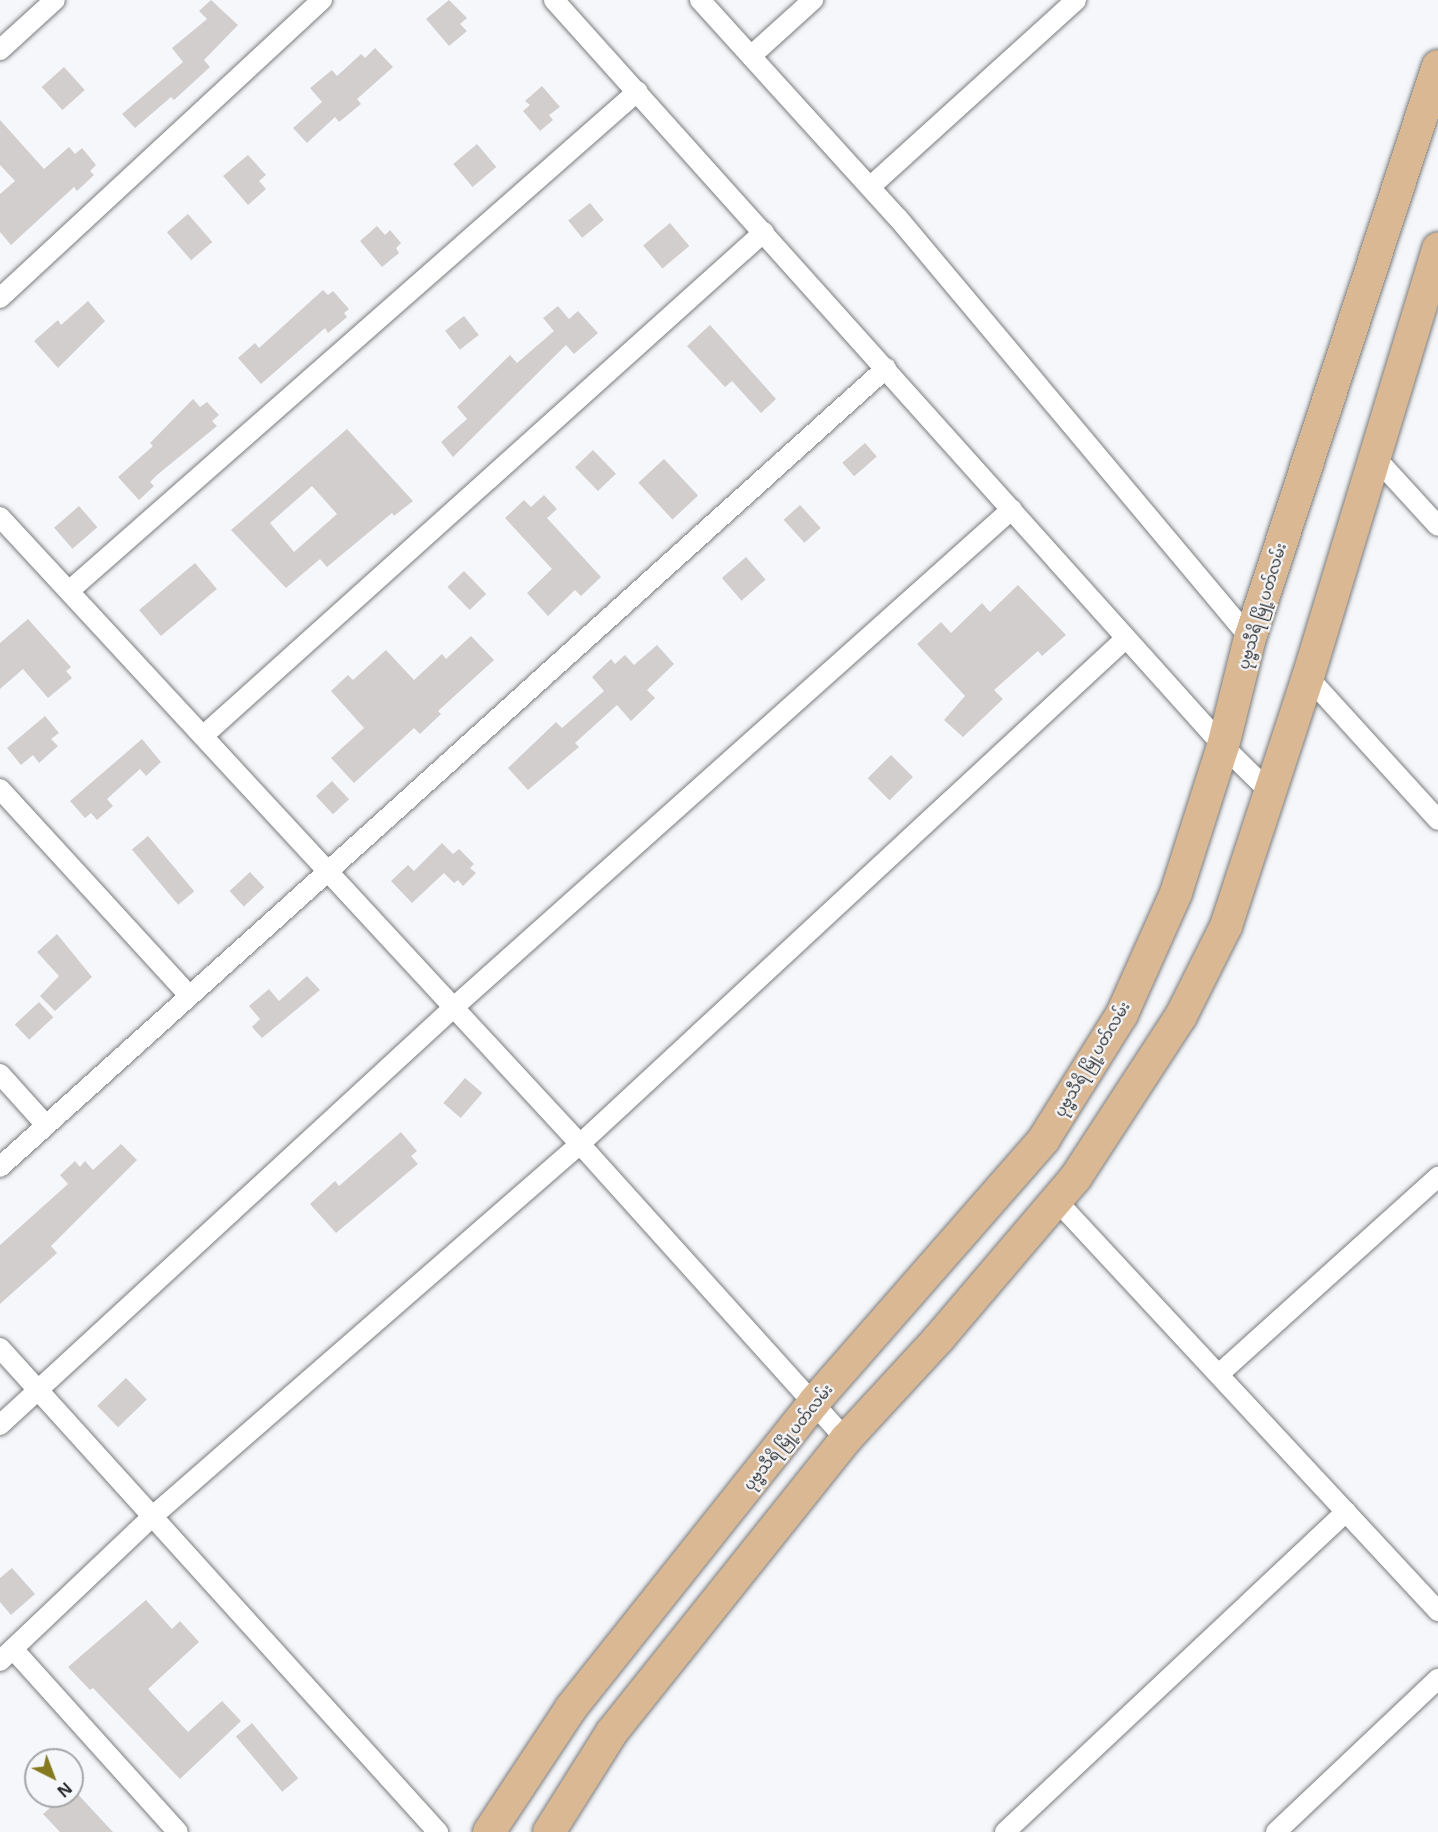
<!DOCTYPE html>
<html>
<head>
<meta charset="utf-8">
<style>
	body { margin:0 }
	#map { position:relative; width:1438px; height:1832px; overflow:hidden; background:#f6f7fa; font-family:"Open Sans","Noto Sans Myanmar",sans-serif }
	div>[style] { position:absolute }
	[style*='--x'] { left:calc(var(--x)*1px); top:calc(var(--y)*1px); width:calc(var(--w)*1px); rotate:calc(var(--a)*1deg) }
	.building>* { inset:0; background:#d2cece; transform-origin:0 0 }
	.roads { filter:drop-shadow(0 0 2px #7a7c7e) drop-shadow(0 0 2px #7a7c7e) }
	.minor>* { height:20px; margin:-10px; padding:0 10px; transform-origin:10px; border-radius:10px; background:#fff }
	.primary>* { height:32px; margin:-16px; padding:0 16px; transform-origin:16px; border-radius:16px; background:#dab894 }
	span { translate:-50% -50%; white-space:nowrap; text-align:center; line-height:1.15; -webkit-text-stroke:4.5px #f6f7fa; paint-order:stroke }
	.street-label { font-size:15px; color:#2c2d2e }
	.north { position:absolute; left:24px; top:1748px; width:60px; height:60px; box-sizing:border-box; background:#f6f7fa; border:2px solid #a5a6a8; border-radius:50%; rotate:138deg; font-size:16px; font-weight:700; line-height:24px; text-align:center; color:#2c2d2e }
	.north::after { content:''; display:block; margin:auto; width:21px; height:27px; background:#857a1f; clip-path:polygon(50% 0,100% 100%,50% 72%,0 100%) }
</style>
</head>
<body>
<div id="map">
	<div class="building">
		<div style="clip-path:polygon(211px 0,238px 25px,204px 60px,210px 67px,174px 100px,171px 97px,135px 128px,122px 114px,183px 62px,172px 48px,207px 19px,199px 11px)"></div>
		<div style="clip-path:polygon(449px 0,467px 18px,460px 24px,467px 31px,449px 46px,426px 19px)"></div>
		<div style="clip-path:polygon(375px 48px,393px 67px,357px 99px,361px 104px,339px 122px,335px 117px,307px 143px,293px 128px,322px 102px,310px 88px,332px 70px,337px 76px,361px 54px,365px 58px)"></div>
		<div style="left:64px;top:67px;width:31px;height:30px;rotate:48deg"></div>
		<div style="clip-path:polygon(542px 86px,560px 107px,549px 115px,553px 120px,540px 131px,523px 111px,530px 105px,525px 101px)"></div>
		<div style="clip-path:polygon(0 120px,44px 169px,69px 147px,75px 154px,82px 148px,96px 165px,90px 171px,94px 175px,77px 191px,74px 187px,11px 245px,0 232px,0 194px,15px 181px,0 165px)"></div>
		<div style="left:477px;top:144px;width:30px;height:31px;rotate:50deg"></div>
		<div style="clip-path:polygon(248px 155px,266px 175px,259px 181px,266px 189px,248px 205px,223px 176px)"></div>
		<div style="left:590px;top:203px;width:22px;height:28px;rotate:51deg"></div>
		<div style="left:188px;top:214px;width:37px;height:28px;rotate:49deg"></div>
		<div style="left:670px;top:223px;width:30px;height:35px;rotate:50deg"></div>
		<div style="clip-path:polygon(377px 226px,385px 235px,390px 230px,401px 243px,396px 248px,399px 253px,382px 267px,360px 241px)"></div>
		<div style="clip-path:polygon(323px 290px,328px 295px,333px 291px,349px 309px,344px 313px,347px 317px,328px 333px,325px 328px,261px 384px,238px 358px,255px 343px,259px 348px)"></div>
		<div style="clip-path:polygon(88px 301px,105px 321px,58px 368px,34px 341px,58px 320px,61px 325px)"></div>
		<div style="clip-path:polygon(558px 306px,569px 319px,578px 311px,598px 333px,574px 354px,566px 345px,453px 457px,441px 442px,467px 419px,457px 407px,510px 355px,517px 363px,554px 331px,543px 318px)"></div>
		<div style="left:464px;top:316px;width:24px;height:24px;rotate:52deg"></div>
		<div style="clip-path:polygon(710px 325px,776px 399px,761px 413px,732px 381px,725px 387px,687px 346px)"></div>
		<div style="clip-path:polygon(193px 399px,200px 407px,207px 402px,219px 415px,212px 421px,217px 426px,157px 475px,150px 482px,154px 486px,139px 500px,118px 477px,153px 446px,150px 443px)"></div>
		<div style="clip-path:polygon(evenodd,347px 429px,413px 501px,394px 516px,392px 513px,327px 567px,320px 559px,286px 588px,231px 530px,347px 429px,312px 486px,337px 514px,294px 552px,270px 523px,312px 486px)"></div>
		<div style="left:865px;top:443px;width:18px;height:30px;rotate:49deg"></div>
		<div style="left:593px;top:450px;width:33px;height:25px;rotate:46deg"></div>
		<div style="left:664px;top:459px;width:50px;height:35px;rotate:47deg"></div>
		<div style="clip-path:polygon(544px 495px,557px 509px,547px 518px,601px 577px,581px 596px,575px 590px,548px 616px,527px 593px,552px 569px,505px 518px,524px 500px,531px 507px)"></div>
		<div style="left:800px;top:505px;width:31px;height:22px;rotate:48deg"></div>
		<div style="left:79px;top:506px;width:28px;height:33px;rotate:49deg"></div>
		<div style="left:746px;top:557px;width:30px;height:32px;rotate:49deg"></div>
		<div style="left:195px;top:563px;width:34px;height:73px;rotate:50deg"></div>
		<div style="left:464px;top:571px;width:32px;height:23px;rotate:46deg"></div>
		<div style="clip-path:polygon(1018px 585px,1066px 635px,1042px 656px,1038px 651px,994px 690px,1003px 699px,963px 737px,944px 720px,965px 696px,917px 644px,941px 622px,951px 633px,982px 603px,990px 612px)"></div>
		<div style="clip-path:polygon(28px 619px,71px 667px,66px 671px,72px 678px,48px 698px,23px 669px,0 689px,0 643px)"></div>
		<div style="clip-path:polygon(471px 636px,494px 660px,438px 711px,441px 714px,420px 734px,414px 728px,354px 783px,331px 758px,364px 728px,331px 691px,348px 675px,353px 680px,386px 650px,414px 680px,442px 654px,446px 659px)"></div>
		<div style="clip-path:polygon(657px 645px,674px 664px,647px 690px,655px 698px,631px 721px,617px 705px,575px 743px,579px 747px,528px 790px,508px 768px,556px 722px,562px 728px,604px 691px,592px 677px,611px 659px,615px 664px,625px 655px,634px 665px)"></div>
		<div style="clip-path:polygon(45px 716px,59px 733px,51px 739px,58px 746px,39px 763px,33px 755px,21px 765px,7px 748px)"></div>
		<div style="clip-path:polygon(142px 739px,161px 762px,146px 776px,140px 769px,107px 799px,113px 806px,97px 820px,91px 813px,85px 818px,70px 801px)"></div>
		<div style="left:891px;top:755px;width:31px;height:33px;rotate:45deg"></div>
		<div style="left:332px;top:781px;width:25px;height:22px;rotate:47deg"></div>
		<div style="left:148px;top:836px;width:72px;height:21px;rotate:50deg"></div>
		<div style="clip-path:polygon(442px 843px,453px 854px,459px 849px,474px 864px,470px 868px,476px 873px,463px 886px,458px 880px,454px 883px,444px 873px,412px 903px,391px 881px,408px 865px,414px 871px)"></div>
		<div style="left:250px;top:872px;width:21px;height:28px;rotate:47deg"></div>
		<div style="clip-path:polygon(57px 934px,92px 977px,55px 1011px,40px 996px,59px 976px,37px 952px)"></div>
		<div style="clip-path:polygon(307px 976px,320px 990px,262px 1038px,252px 1027px,260px 1019px,249px 1006px,269px 989px,279px 1001px)"></div>
		<div style="left:39px;top:1002px;width:21px;height:33px;rotate:47deg"></div>
		<div style="left:465px;top:1078px;width:23px;height:33px;rotate:41deg"></div>
		<div style="clip-path:polygon(401px 1132px,417px 1151px,411px 1156px,418px 1164px,336px 1233px,310px 1204px,335px 1181px,339px 1186px)"></div>
		<div style="clip-path:polygon(121px 1144px,137px 1160px,51px 1246px,57px 1253px,0 1304px,0 1245px,68px 1184px,60px 1175px,75px 1161px,80px 1167px,85px 1161px,93px 1170px)"></div>
		<div style="left:126px;top:1378px;width:30px;height:40px;rotate:46deg"></div>
		<div style="clip-path:polygon(12px 1568px,35px 1594px,11px 1615px,0 1602px,0 1578px)"></div>
		<div style="clip-path:polygon(146px 1600px,172px 1629px,180px 1621px,199px 1642px,148px 1689px,188px 1732px,222px 1701px,241px 1721px,180px 1779px,93px 1688px,90px 1690px,68px 1667px)"></div>
		<div style="left:252px;top:1723px;width:72px;height:21px;rotate:50deg"></div>
		<div style="clip-path:polygon(72px 1788px,113px 1832px,60px 1832px,43px 1814px,63px 1796px,72px 1796px)"></div>
	</div>
	<div class="roads">
		<div class="minor">
			<div style="--x:554;--y:0;--w:1002;--a:48.11"></div>
			<div style="--x:1223;--y:746;--w:64;--a:44.4"></div>
			<div style="--x:700;--y:0;--w:294;--a:47.8"></div>
			<div style="--x:898;--y:218;--w:548;--a:50.03"></div>
			<div style="--x:0;--y:50;--w:74;--a:-42.3"></div>
			<div style="--x:751;--y:56;--w:84;--a:-42.1"></div>
			<div style="--x:870;--y:187;--w:278;--a:-42.2"></div>
			<div style="--x:0;--y:298;--w:439;--a:-42.8"></div>
			<div style="--x:1373;--y:455;--w:96;--a:47.5"></div>
			<div style="--x:0;--y:517;--w:854;--a:47.23"></div>
			<div style="--x:580;--y:1144;--w:397;--a:48"></div>
			<div style="--x:69;--y:591;--w:757;--a:-41.31"></div>
			<div style="--x:1308;--y:677;--w:193;--a:47.7"></div>
			<div style="--x:203;--y:736;--w:754;--a:-41.94"></div>
			<div style="--x:0;--y:789;--w:280;--a:47.5"></div>
			<div style="--x:0;--y:1074;--w:69;--a:48"></div>
			<div style="--x:0;--y:1167;--w:1193;--a:-42.04"></div>
			<div style="--x:1057;--y:1201;--w:560;--a:47.1"></div>
			<div style="--x:0;--y:1348;--w:653;--a:47.86"></div>
			<div style="--x:1219;--y:1374;--w:295;--a:-42"></div>
			<div style="--x:0;--y:1425;--w:616;--a:-42.63"></div>
			<div style="--x:453;--y:1008;--w:749;--a:-41.75"></div>
			<div style="--x:13;--y:1649;--w:246;--a:48"></div>
			<div style="--x:0;--y:1661;--w:211;--a:-43.5"></div>
			<div style="--x:153;--y:1516;--w:566;--a:-41.06"></div>
			<div style="--x:580;--y:1144;--w:744;--a:-42.82"></div>
			<div style="--x:1005;--y:1832;--w:468;--a:-43.2"></div>
			<div style="--x:1276;--y:1832;--w:223;--a:-43.4"></div>
		</div>
		<div class="primary">
			<div style="--x:489;--y:1832;--w:149;--a:-56.5"></div>
			<div style="--x:571;--y:1708;--w:392;--a:-51.5"></div>
			<div style="--x:815;--y:1401;--w:348;--a:-48.8"></div>
			<div style="--x:1044;--y:1139;--w:147;--a:-58"></div>
			<div style="--x:1122;--y:1014;--w:133;--a:-65.9"></div>
			<div style="--x:1176;--y:893;--w:154;--a:-72.3"></div>
			<div style="--x:1223;--y:746;--w:111;--a:-76"></div>
			<div style="--x:1250;--y:638;--w:602;--a:-71.81"></div>
			<div style="--x:549;--y:1832;--w:118;--a:-57.8"></div>
			<div style="--x:612;--y:1732;--w:375;--a:-51.4"></div>
			<div style="--x:846;--y:1439;--w:139;--a:-47.3"></div>
			<div style="--x:940;--y:1337;--w:210;--a:-49.6"></div>
			<div style="--x:1076;--y:1177;--w:192;--a:-56.9"></div>
			<div style="--x:1181;--y:1016;--w:101;--a:-63.4"></div>
			<div style="--x:1226;--y:926;--w:262;--a:-71.8"></div>
			<div style="--x:1308;--y:677;--w:448;--a:-73.1"></div>
		</div>
	</div>
	<div class="street-label">
		<span style="left:1262px;top:606px;rotate:-73deg">ပုဗ္ဗသီရိ မြို့ပတ်လမ်း</span>
		<span style="left:1092px;top:1059px;rotate:-59deg">ပုဗ္ဗသီရိ မြို့ပတ်လမ်း</span>
		<span style="left:788px;top:1437px;rotate:-51deg">ပုဗ္ဗသီရိ မြို့ပတ်လမ်း</span>
	</div>
	<div class="north">N</div>
</div>
</body>
</html>
